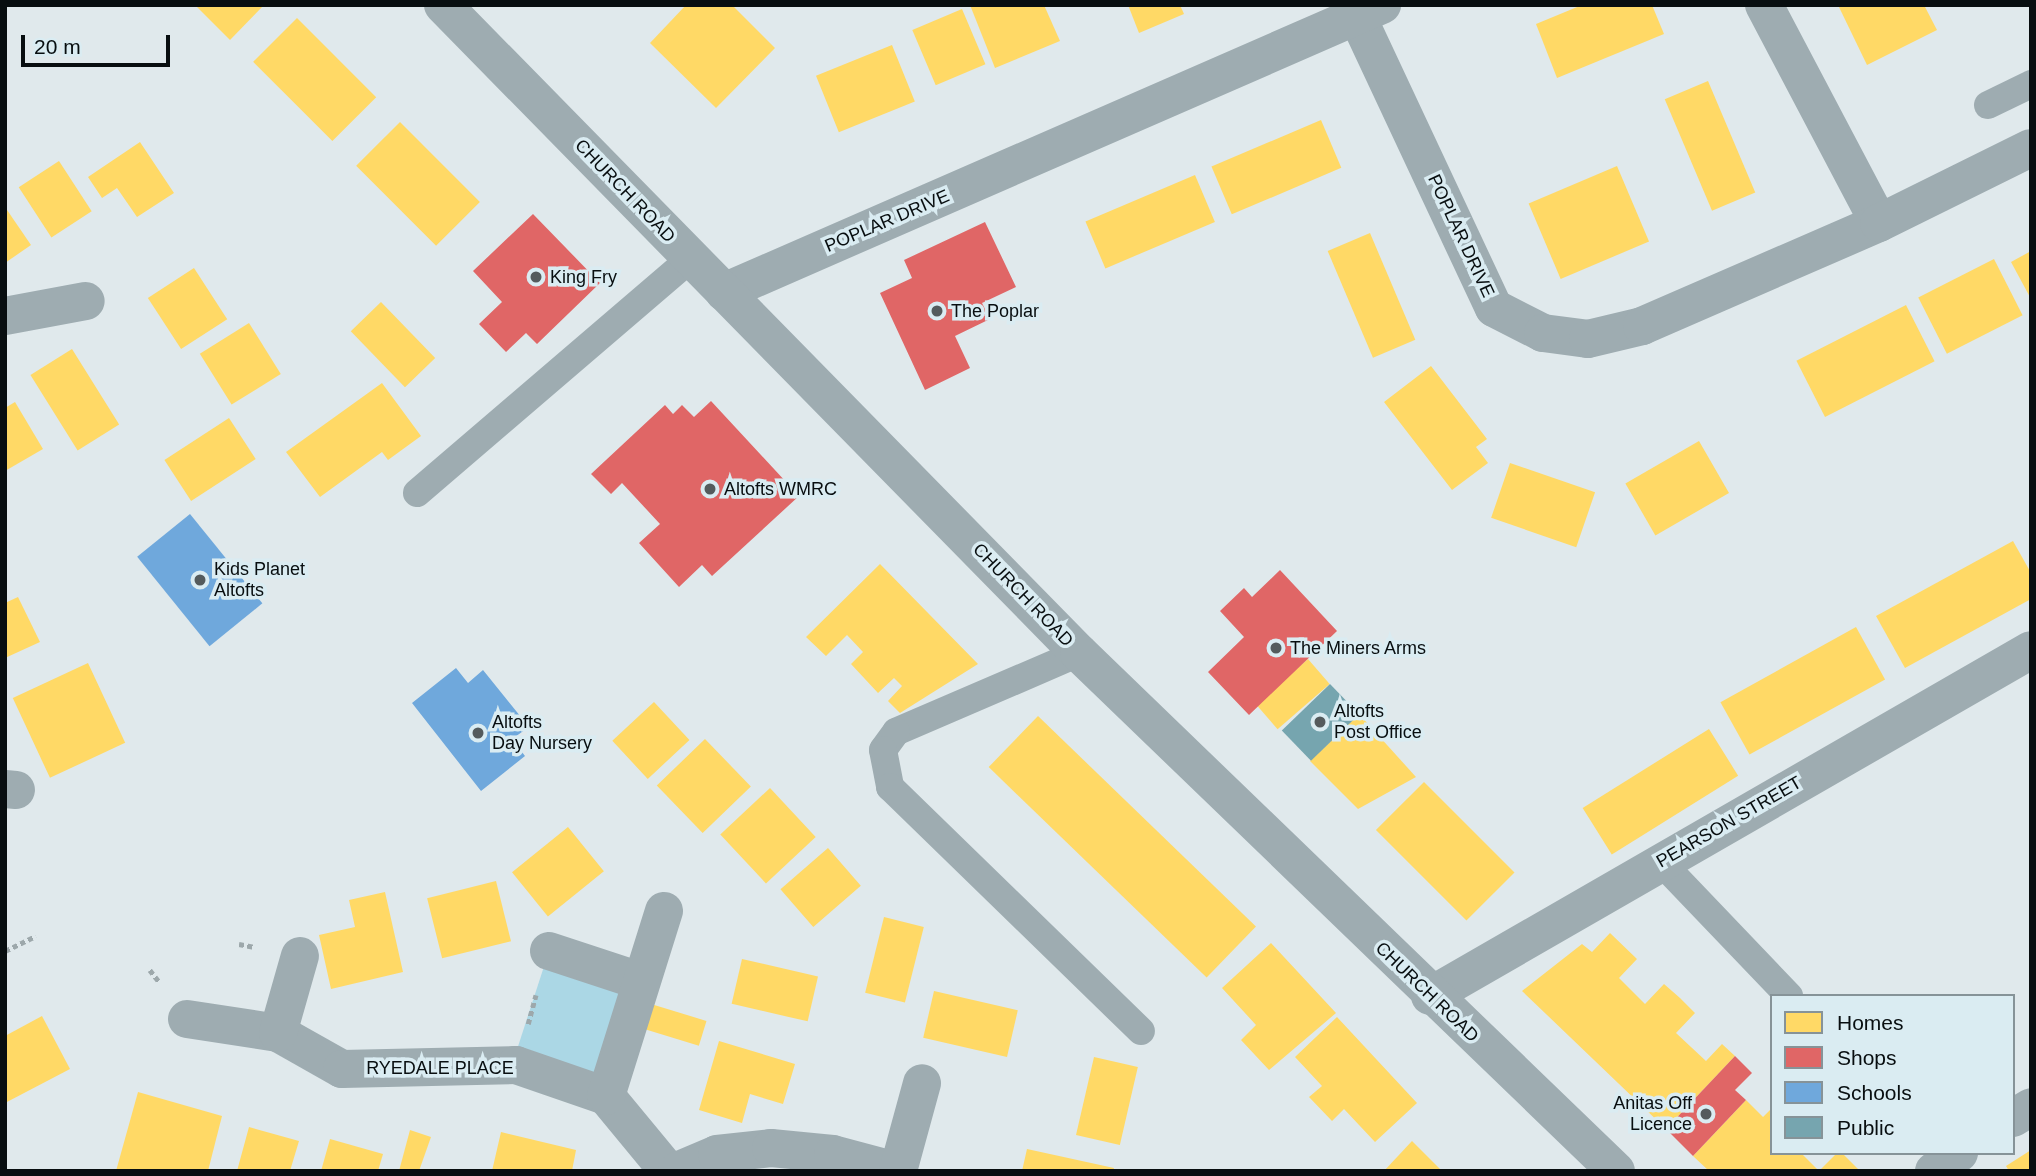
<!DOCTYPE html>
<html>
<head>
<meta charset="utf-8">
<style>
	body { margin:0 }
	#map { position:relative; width:2036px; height:1176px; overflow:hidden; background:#e0e9ec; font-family:Helvetica,sans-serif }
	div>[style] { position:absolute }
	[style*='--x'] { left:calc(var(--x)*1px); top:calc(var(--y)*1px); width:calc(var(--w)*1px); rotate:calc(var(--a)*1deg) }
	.green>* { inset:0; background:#abd7e5; transform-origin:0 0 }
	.homes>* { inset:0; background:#ffd966; transform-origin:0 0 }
	.shops>* { inset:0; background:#e06666 }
	.schools>* { inset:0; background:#6fa8dc; transform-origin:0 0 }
	.public>* { inset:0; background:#76a5af; transform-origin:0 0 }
	.path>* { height:4.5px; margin-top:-2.25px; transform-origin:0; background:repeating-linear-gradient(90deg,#9da8ab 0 5px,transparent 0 8.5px) }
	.service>* { height:28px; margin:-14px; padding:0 14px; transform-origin:14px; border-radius:14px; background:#9eacb1 }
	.minor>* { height:38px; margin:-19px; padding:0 19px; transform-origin:19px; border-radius:19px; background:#9eacb1 }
	.tertiary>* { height:38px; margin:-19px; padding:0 19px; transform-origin:19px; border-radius:19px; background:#9eacb1 }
	.dots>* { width:19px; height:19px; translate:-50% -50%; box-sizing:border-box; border:4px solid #daecf2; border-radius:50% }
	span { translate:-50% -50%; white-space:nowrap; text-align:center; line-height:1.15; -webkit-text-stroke:7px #daecf2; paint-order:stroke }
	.street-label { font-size:18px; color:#080e10 }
	.poi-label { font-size:18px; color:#080e10 }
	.left { translate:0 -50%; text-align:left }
	.right { translate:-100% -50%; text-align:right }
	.frame { position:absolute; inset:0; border:7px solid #080e10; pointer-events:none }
	.legend { position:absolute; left:1770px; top:994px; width:245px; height:161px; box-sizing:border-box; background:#daecf2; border:2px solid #869398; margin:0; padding:9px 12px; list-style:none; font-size:21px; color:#080e10 }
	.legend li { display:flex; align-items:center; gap:14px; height:35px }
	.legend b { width:35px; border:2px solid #869398 }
	.scale { position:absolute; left:21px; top:35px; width:149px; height:32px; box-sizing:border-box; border:4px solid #080e10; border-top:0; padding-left:9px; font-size:21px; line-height:24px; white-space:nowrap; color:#080e10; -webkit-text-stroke:5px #daecf2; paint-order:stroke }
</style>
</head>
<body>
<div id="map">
	<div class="green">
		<div style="left:549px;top:951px;width:96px;height:119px;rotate:18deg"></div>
	</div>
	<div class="homes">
		<div style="clip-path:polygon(195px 5px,264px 5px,230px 40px)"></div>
		<div style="clip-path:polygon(686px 5px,732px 5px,775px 48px,716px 108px,650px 43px)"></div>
		<div style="clip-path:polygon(970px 5px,1044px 5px,1060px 41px,995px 68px)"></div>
		<div style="clip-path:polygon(1128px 5px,1180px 5px,1184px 14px,1139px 33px)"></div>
		<div style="clip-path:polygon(1582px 5px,1652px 5px,1664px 34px,1557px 78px,1536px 24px)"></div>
		<div style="clip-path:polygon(1838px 5px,1924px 5px,1937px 30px,1867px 65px)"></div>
		<div style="left:962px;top:9px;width:60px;height:54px;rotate:67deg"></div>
		<div style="left:297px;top:18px;width:112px;height:62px;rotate:45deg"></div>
		<div style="left:892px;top:45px;width:61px;height:82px;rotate:68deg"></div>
		<div style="left:1708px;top:81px;width:121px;height:47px;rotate:67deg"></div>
		<div style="left:1321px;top:120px;width:52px;height:119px;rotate:67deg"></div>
		<div style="left:400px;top:122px;width:113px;height:62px;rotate:45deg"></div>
		<div style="clip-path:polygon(140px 142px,174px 193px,137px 217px,117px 188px,102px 198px,88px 177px)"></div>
		<div style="left:59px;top:161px;width:60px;height:48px;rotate:57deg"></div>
		<div style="left:1617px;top:166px;width:82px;height:96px;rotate:67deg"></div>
		<div style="left:1195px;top:175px;width:51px;height:119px;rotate:67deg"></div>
		<div style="clip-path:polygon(5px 207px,31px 245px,5px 263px)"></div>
		<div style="left:1370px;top:233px;width:116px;height:46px;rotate:67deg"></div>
		<div style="clip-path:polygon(2031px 251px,2031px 299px,2011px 262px)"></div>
		<div style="left:1994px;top:259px;width:63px;height:85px;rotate:63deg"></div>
		<div style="left:194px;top:268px;width:61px;height:55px;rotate:57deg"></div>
		<div style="left:381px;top:302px;width:78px;height:42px;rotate:46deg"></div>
		<div style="left:1906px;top:305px;width:63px;height:123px;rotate:63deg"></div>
		<div style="left:249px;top:323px;width:60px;height:58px;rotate:58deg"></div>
		<div style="left:72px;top:349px;width:89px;height:49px;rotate:58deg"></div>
		<div style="clip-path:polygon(1431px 366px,1487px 439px,1476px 447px,1488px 463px,1452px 490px,1384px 402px)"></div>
		<div style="clip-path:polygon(382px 383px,421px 436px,388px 460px,382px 452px,320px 497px,286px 452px)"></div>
		<div style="clip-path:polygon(15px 402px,43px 449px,5px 471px,5px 408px)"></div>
		<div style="left:229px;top:418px;width:49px;height:77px;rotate:57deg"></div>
		<div style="left:1699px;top:441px;width:60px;height:85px;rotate:60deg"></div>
		<div style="left:1510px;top:463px;width:90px;height:58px;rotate:19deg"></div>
		<div style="clip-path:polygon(2013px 541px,2031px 573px,2031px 599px,1905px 668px,1876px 616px)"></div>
		<div style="clip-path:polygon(880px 564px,978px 664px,900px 713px,888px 701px,902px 686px,894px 678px,878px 693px,851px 664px,863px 652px,847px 635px,826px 656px,806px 637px)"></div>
		<div style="clip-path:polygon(18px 597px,40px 642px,5px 658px,5px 603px)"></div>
		<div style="left:1856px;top:627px;width:60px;height:155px;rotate:61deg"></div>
		<div style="left:1308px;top:659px;width:33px;height:69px;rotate:49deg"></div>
		<div style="left:88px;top:663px;width:88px;height:83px;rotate:65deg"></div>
		<div style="left:654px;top:702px;width:52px;height:57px;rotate:47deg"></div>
		<div style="clip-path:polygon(1359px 714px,1416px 777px,1358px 809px,1310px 761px)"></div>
		<div style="left:1038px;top:716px;width:303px;height:71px;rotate:44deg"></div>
		<div style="left:1709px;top:729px;width:55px;height:149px;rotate:58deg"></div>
		<div style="left:705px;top:739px;width:66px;height:67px;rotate:46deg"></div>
		<div style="left:1424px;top:782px;width:128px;height:68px;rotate:45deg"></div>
		<div style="left:770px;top:788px;width:67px;height:68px;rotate:47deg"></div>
		<div style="left:568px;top:827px;width:57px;height:72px;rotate:51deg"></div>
		<div style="left:828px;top:848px;width:50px;height:63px;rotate:49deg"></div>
		<div style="left:496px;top:881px;width:62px;height:71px;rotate:76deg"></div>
		<div style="clip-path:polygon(385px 892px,403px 972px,331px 989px,319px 935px,355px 927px,349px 900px)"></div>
		<div style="left:884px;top:917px;width:41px;height:78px;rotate:14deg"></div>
		<div style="clip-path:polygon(1610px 933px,1637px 959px,1619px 978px,1645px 1004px,1664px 984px,1680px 998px,1695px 1013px,1676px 1033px,1706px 1061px,1722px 1044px,1735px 1056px,1666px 1129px,1522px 991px,1582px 944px,1592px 952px)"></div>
		<div style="clip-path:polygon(1271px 943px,1336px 1013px,1269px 1070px,1241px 1040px,1256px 1025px,1222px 988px)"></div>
		<div style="left:742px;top:959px;width:78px;height:46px;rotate:13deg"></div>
		<div style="left:934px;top:991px;width:86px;height:48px;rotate:13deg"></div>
		<div style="left:651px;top:1004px;width:58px;height:26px;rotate:17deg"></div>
		<div style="clip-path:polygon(42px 1016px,70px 1069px,5px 1103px,5px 1036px)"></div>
		<div style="clip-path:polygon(1337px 1017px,1417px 1103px,1375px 1142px,1344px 1109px,1332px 1121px,1309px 1097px,1322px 1086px,1295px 1057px)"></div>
		<div style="clip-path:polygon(719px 1041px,795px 1064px,783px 1104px,750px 1094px,742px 1123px,699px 1110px)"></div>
		<div style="left:1094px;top:1057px;width:45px;height:80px;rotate:13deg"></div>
		<div style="clip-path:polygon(138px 1092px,222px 1116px,208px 1171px,116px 1171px)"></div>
		<div style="clip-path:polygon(1746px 1100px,1763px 1117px,1772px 1108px,1772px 1153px,1801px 1153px,1819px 1171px,1709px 1171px,1693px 1156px)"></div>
		<div style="clip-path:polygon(249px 1127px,299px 1141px,290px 1171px,237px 1171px)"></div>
		<div style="clip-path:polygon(410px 1130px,431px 1137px,419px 1171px,399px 1171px)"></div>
		<div style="clip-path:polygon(501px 1132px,576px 1150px,572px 1171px,492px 1171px)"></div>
		<div style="clip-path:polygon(330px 1139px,383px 1154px,378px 1171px,321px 1171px)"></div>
		<div style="clip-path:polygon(1412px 1141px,1442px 1171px,1384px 1171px)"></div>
		<div style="clip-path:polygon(1027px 1149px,1114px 1168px,1113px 1171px,1022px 1171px)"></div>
		<div style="clip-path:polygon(2031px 1150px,2031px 1171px,2009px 1171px,2006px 1166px)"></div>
		<div style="clip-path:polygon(1837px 1153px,1842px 1153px,1860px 1171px,1819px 1171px)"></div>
	</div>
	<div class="shops">
		<div style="clip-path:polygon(533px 214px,600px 283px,537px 344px,526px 333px,506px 352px,479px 324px,502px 302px,473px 271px)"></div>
		<div style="clip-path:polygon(985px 222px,1016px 287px,982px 303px,990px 319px,955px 336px,970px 368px,925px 390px,880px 293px,912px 278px,904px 260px)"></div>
		<div style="clip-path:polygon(711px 401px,799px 496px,712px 576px,702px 565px,679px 587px,639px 543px,660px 524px,622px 483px,611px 494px,591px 474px,665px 405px,673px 414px,682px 405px,694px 417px)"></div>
		<div style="clip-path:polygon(1280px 570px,1337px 631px,1249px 715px,1208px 672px,1244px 637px,1220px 611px,1244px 588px,1252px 597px)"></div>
		<div style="clip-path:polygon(1735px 1056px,1752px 1073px,1735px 1090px,1746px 1100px,1693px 1156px,1666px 1129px)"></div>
	</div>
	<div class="schools">
		<div style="left:190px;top:514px;width:115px;height:68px;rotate:51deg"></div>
		<div style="clip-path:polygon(456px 668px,468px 683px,483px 670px,529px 727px,512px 739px,525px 756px,481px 791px,412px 703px)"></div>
	</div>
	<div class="public">
		<div style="left:1330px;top:684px;width:42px;height:67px;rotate:46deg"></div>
	</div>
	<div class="path">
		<div style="--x:239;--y:944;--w:16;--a:11"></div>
		<div style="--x:5;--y:951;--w:34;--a:-26"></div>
		<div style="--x:150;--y:970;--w:16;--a:52"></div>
		<div style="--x:528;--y:1024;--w:30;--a:-75"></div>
	</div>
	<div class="service">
		<div style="--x:1988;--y:105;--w:48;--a:-26"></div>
		<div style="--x:417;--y:493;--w:361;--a:-40.6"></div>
		<div style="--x:1079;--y:653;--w:199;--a:156.7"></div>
		<div style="--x:896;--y:732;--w:22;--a:126"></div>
		<div style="--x:883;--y:750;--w:38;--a:79"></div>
		<div style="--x:890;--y:787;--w:350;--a:44.2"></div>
		<div style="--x:1660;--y:861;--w:187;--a:46.3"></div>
	</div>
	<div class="minor">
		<div style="--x:1764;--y:5;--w:246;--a:62.2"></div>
		<div style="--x:1358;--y:18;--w:320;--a:64.9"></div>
		<div style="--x:1494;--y:308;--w:55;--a:27"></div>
		<div style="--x:1543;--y:333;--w:45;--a:7.6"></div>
		<div style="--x:1588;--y:339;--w:56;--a:-13.5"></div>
		<div style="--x:1642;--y:326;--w:258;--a:-23.5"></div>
		<div style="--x:1879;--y:223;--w:169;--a:-26.3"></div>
		<div style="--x:724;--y:292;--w:718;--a:-23.57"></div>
		<div style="--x:5;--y:316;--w:82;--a:-10.5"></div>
		<div style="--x:5;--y:789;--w:11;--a:5"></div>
		<div style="--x:549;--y:951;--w:96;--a:18.2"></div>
		<div style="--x:1430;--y:996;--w:693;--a:-29.93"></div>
		<div style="--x:187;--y:1019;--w:92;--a:8.7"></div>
		<div style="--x:278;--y:1033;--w:73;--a:29.4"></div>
		<div style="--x:342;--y:1069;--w:174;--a:-1.3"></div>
		<div style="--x:516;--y:1065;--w:95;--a:19"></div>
		<div style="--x:606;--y:1096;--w:97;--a:50.4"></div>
		<div style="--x:278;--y:1033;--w:80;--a:-74.1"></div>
		<div style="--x:606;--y:1096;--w:194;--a:-72.6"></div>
		<div style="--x:2013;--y:1118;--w:21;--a:-31"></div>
		<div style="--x:677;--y:1171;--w:43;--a:-23"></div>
		<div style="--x:717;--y:1154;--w:54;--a:-6.3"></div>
		<div style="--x:771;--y:1148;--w:62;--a:5.5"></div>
		<div style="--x:833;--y:1154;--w:65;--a:15.1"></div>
		<div style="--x:898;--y:1171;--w:91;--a:-74.7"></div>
		<div style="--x:1934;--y:1171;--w:31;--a:-36"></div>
	</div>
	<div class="tertiary">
		<div style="--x:443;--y:5;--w:908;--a:45.54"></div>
		<div style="--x:1079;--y:653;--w:746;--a:43.97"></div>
	</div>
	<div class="dots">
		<div style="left:536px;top:277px;background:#545b5d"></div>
		<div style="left:937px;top:311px;background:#545b5d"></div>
		<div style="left:710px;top:489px;background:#545b5d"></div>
		<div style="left:200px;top:580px;background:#545b5d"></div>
		<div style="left:1276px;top:648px;background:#545b5d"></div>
		<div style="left:1320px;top:722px;background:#545b5d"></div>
		<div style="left:478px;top:733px;background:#545b5d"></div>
		<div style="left:1706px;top:1114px;background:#545b5d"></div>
	</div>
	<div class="street-label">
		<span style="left:625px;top:191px;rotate:46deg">CHURCH ROAD</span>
		<span style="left:887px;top:221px;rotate:-23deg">POPLAR DRIVE</span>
		<span style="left:1461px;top:236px;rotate:65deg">POPLAR DRIVE</span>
		<span style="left:1023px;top:595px;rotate:46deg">CHURCH ROAD</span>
		<span style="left:1729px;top:822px;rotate:-30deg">PEARSON STREET</span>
		<span style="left:1427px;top:992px;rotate:44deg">CHURCH ROAD</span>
		<span style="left:440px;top:1068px">RYEDALE PLACE</span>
	</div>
	<div class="poi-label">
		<span class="left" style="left:550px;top:277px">King Fry</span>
		<span class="left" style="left:951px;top:311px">The Poplar</span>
		<span class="left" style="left:724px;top:489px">Altofts WMRC</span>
		<span class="left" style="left:214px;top:580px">Kids Planet<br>Altofts</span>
		<span class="left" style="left:1290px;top:648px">The Miners Arms</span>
		<span class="left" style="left:1334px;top:722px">Altofts<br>Post Office</span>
		<span class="left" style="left:492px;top:733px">Altofts<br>Day Nursery</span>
		<span class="right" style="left:1692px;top:1114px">Anitas Off<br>Licence</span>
	</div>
	<div class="frame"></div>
	<ul class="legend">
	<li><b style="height:19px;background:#ffd966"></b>Homes</li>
	<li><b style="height:19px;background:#e06666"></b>Shops</li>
	<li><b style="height:19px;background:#6fa8dc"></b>Schools</li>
	<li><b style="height:19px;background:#76a5af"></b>Public</li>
	</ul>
	<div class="scale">20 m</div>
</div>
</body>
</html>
